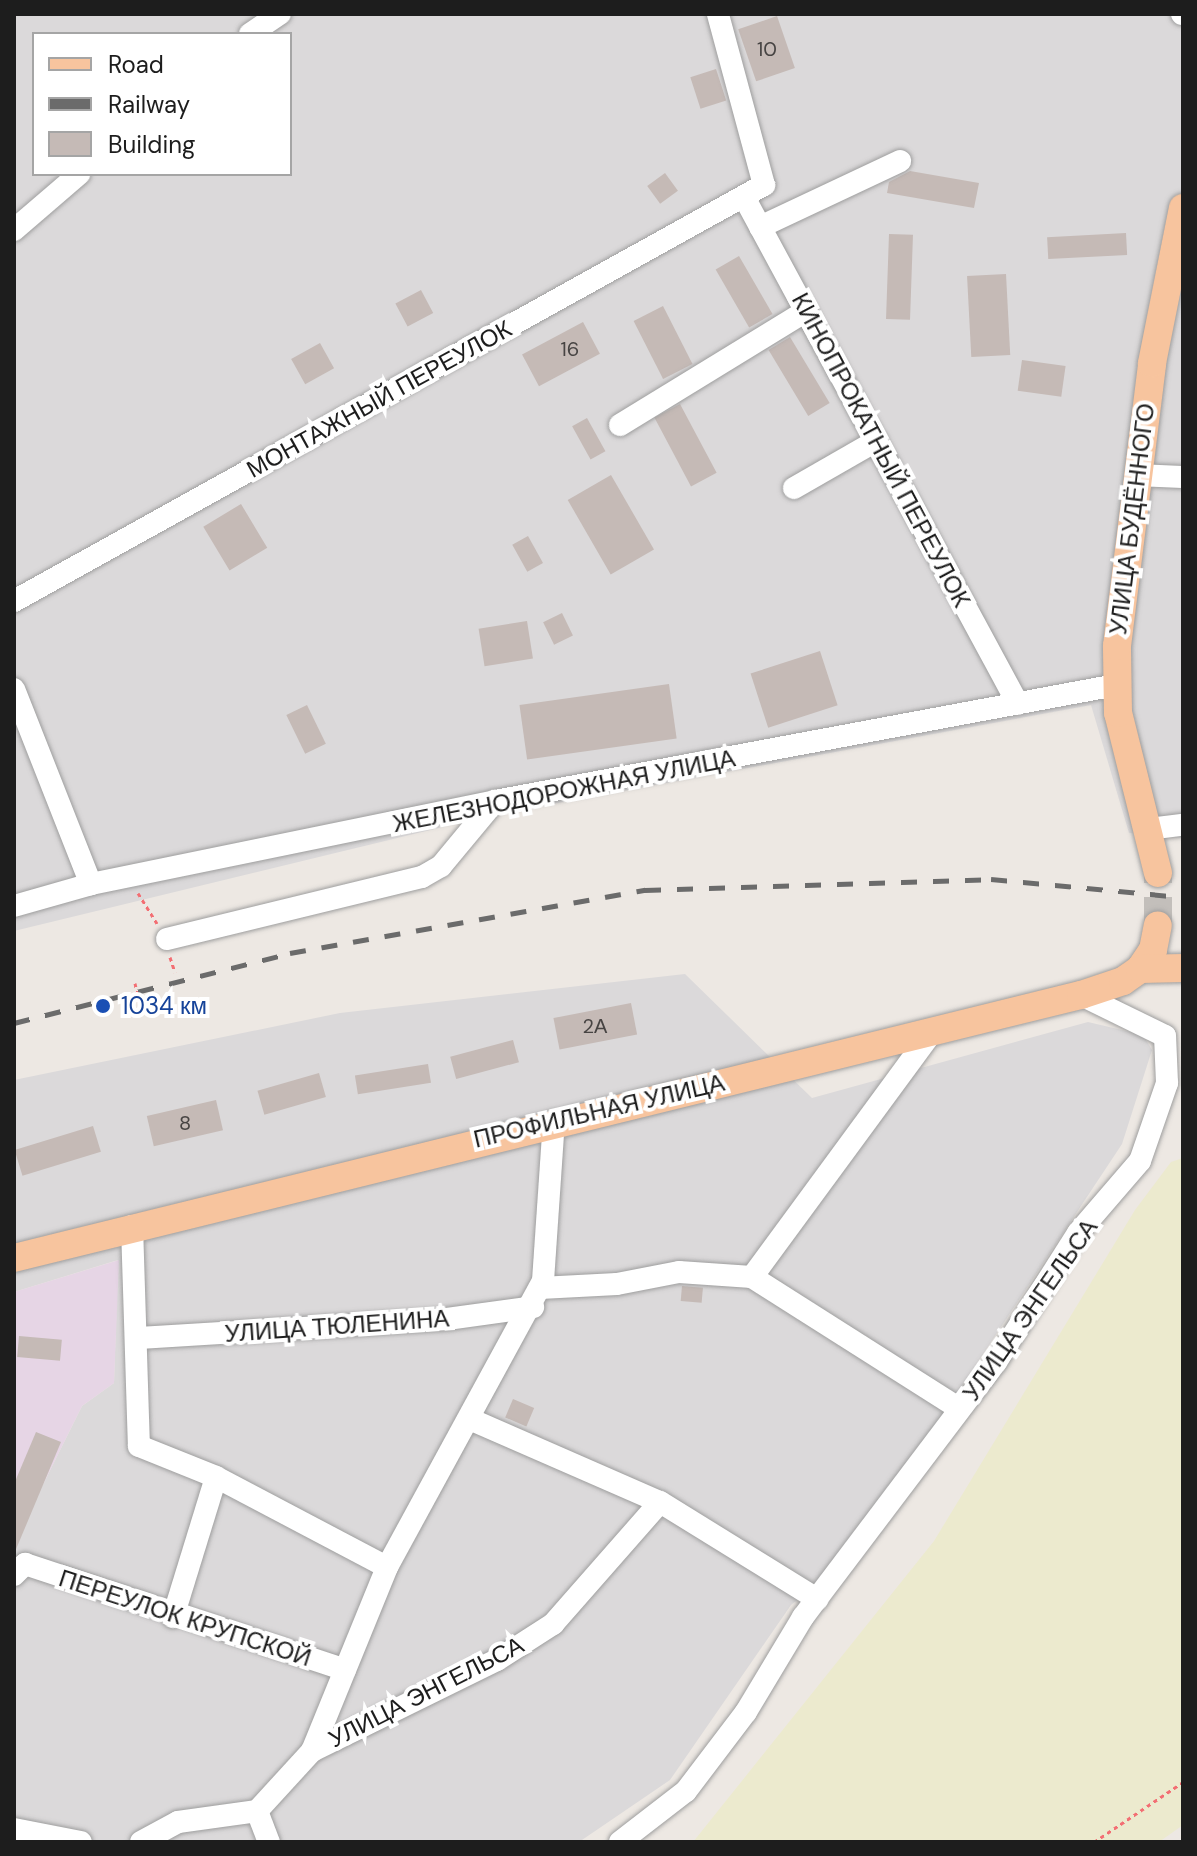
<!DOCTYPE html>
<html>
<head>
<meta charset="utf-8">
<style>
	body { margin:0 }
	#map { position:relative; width:1197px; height:1856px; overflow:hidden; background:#ede8e3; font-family:"DM Sans",sans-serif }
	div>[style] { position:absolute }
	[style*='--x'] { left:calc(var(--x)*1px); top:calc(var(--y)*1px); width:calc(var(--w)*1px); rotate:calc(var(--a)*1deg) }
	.residential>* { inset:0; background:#dbd9da }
	.industrial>* { inset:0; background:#e6d5e5 }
	.farmland>* { inset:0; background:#eceace }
	.building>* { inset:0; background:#c5bab6; transform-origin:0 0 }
	.major-tunnel>* { height:28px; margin-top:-14px; transform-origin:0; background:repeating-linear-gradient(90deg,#c3bfbb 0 28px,transparent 0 42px) }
	.path>* { height:3px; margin-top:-1.5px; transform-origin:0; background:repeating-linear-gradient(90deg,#f36e73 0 4px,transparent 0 8px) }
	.roads { filter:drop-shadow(0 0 2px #9e9e9e) drop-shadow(0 0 2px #9e9e9e) }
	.minor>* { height:22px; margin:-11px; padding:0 11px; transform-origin:11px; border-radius:11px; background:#fff }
	.major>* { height:28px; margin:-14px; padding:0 14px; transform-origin:14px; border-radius:14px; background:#f7c49e }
	.rail>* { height:5px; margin-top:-2.5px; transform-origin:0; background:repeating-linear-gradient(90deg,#6b6b6b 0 16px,transparent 0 32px) }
	.dots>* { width:22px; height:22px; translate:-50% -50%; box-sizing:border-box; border:4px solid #fff; border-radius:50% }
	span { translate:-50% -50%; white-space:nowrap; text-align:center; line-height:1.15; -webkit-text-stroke:8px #fff; paint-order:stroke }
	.number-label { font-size:20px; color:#474443 }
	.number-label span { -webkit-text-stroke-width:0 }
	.street-label { font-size:24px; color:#1d1d1d }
	.transit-label { font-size:24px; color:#164399 }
	.left { translate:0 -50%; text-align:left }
	.frame { position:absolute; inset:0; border:16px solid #1d1d1d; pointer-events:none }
	.legend { position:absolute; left:32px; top:32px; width:260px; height:144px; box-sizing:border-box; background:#fff; border:2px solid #a5a5a5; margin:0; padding:10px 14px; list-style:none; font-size:24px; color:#1d1d1d }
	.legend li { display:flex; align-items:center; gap:16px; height:40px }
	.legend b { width:40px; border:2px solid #a5a5a5 }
</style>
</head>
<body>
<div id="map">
	<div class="residential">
		<div style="clip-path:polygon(evenodd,14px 14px,1183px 14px,1183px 838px,1129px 833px,1091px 705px,492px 815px,14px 931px,14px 14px,34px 34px,290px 34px,290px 174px,34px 174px,34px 34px)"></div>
		<div style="clip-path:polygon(685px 974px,812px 1098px,1088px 1022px,1143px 1035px,1152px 1050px,1122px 1144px,944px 1413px,819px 1583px,791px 1605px,670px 1780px,579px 1842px,14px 1842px,14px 1543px,82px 1406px,114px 1383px,118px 1260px,14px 1292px,14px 1080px,340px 1013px)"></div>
	</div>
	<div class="industrial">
		<div style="clip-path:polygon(119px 1260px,114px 1383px,82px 1406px,14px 1543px,14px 1292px)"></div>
	</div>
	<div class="farmland">
		<div style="clip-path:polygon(1183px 1158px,1183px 1825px,1159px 1842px,693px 1842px,934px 1541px,1135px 1210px,1171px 1162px)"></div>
	</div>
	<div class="building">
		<div style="left:777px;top:16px;width:55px;height:41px;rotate:71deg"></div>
		<div style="left:716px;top:69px;width:33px;height:27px;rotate:72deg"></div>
		<div style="clip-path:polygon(910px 171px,979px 183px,974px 208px,887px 193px,889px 182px)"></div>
		<div style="left:665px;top:173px;width:22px;height:22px;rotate:54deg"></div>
		<div style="left:1126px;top:233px;width:22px;height:79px;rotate:87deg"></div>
		<div style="left:889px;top:234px;width:24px;height:85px;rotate:2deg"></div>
		<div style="left:739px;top:256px;width:67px;height:27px;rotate:60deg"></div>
		<div style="left:1006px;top:274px;width:81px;height:39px;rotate:87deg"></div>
		<div style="left:421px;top:290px;width:26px;height:29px;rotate:62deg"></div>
		<div style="left:663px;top:306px;width:65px;height:33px;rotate:63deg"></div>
		<div style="left:583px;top:322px;width:36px;height:69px;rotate:62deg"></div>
		<div style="left:790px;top:337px;width:77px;height:25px;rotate:59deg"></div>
		<div style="left:320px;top:343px;width:29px;height:33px;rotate:61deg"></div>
		<div style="left:1022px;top:360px;width:44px;height:31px;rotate:8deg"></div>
		<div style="left:680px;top:404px;width:78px;height:29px;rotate:62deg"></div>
		<div style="left:587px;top:418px;width:38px;height:17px;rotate:61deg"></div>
		<div style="left:611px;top:475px;width:86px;height:50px;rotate:60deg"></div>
		<div style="left:241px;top:504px;width:51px;height:44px;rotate:59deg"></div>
		<div style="left:528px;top:536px;width:31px;height:18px;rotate:61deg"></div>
		<div style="left:562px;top:613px;width:25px;height:21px;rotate:64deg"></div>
		<div style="left:527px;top:621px;width:38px;height:49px;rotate:81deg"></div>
		<div style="left:820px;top:651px;width:57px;height:73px;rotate:72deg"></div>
		<div style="left:669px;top:684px;width:55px;height:151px;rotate:82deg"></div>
		<div style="left:307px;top:705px;width:43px;height:23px;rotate:64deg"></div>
		<div style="left:631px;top:1003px;width:32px;height:79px;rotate:79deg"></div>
		<div style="left:513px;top:1040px;width:23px;height:65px;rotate:75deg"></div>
		<div style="left:428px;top:1064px;width:19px;height:74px;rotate:81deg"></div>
		<div style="left:319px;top:1073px;width:25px;height:64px;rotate:74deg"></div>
		<div style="left:216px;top:1100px;width:31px;height:71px;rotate:77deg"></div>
		<div style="left:93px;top:1126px;width:27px;height:82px;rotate:73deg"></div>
		<div style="left:682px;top:1286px;width:21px;height:15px;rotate:5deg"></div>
		<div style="left:19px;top:1336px;width:43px;height:21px;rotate:5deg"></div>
		<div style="left:513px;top:1399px;width:23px;height:20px;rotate:23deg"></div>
		<div style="clip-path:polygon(36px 1432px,61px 1442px,14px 1554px,14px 1484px)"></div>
	</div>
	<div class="major-tunnel">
		<div style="--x:1158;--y:925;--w:52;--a:-90"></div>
	</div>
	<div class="path">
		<div style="--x:138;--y:893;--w:36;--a:58"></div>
		<div style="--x:170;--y:957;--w:16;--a:72"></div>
		<div style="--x:135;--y:983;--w:29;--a:78"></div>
		<div style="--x:1094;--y:1842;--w:107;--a:-34"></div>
	</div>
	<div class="roads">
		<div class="minor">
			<div style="--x:1182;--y:14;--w:1;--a:0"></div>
			<div style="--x:250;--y:34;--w:36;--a:-34"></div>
			<div style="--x:744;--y:197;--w:576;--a:61.61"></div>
			<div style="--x:760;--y:227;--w:155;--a:-25.2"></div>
			<div style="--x:14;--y:230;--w:86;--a:-40.7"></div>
			<div style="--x:620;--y:425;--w:218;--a:-31.5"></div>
			<div style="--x:1136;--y:475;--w:47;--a:2.4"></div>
			<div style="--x:794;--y:488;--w:95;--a:-29.8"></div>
			<div style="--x:14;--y:601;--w:858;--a:-29.02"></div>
			<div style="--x:764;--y:185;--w:177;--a:-105.1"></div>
			<div style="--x:14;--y:689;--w:210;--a:68.5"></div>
			<div style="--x:1148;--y:829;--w:35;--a:-7"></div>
			<div style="--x:14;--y:906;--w:80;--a:-15.9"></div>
			<div style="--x:91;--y:884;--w:412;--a:-11.6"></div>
			<div style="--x:495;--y:801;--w:632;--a:-10.58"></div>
			<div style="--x:167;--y:939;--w:262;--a:-13.7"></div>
			<div style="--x:422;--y:877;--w:22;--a:-30"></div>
			<div style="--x:441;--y:866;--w:85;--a:-50.3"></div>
			<div style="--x:132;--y:1226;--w:220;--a:88.2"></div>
			<div style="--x:139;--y:1446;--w:83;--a:21.9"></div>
			<div style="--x:216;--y:1477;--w:193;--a:27.8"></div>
			<div style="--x:752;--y:1277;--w:304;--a:-53.7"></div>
			<div style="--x:540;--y:1288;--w:77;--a:-3"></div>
			<div style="--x:617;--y:1284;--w:63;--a:-11"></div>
			<div style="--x:679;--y:1272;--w:73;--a:3.9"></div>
			<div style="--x:752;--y:1277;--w:246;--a:32.4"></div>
			<div style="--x:139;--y:1338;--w:309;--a:-3.5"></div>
			<div style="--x:447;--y:1319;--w:87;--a:-7.9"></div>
			<div style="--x:472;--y:1420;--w:205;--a:23.6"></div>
			<div style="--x:660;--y:1502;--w:185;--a:31.7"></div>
			<div style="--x:14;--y:1575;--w:16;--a:-45"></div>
			<div style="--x:25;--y:1564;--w:337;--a:18.3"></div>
			<div style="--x:173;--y:1617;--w:146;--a:-72.9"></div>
			<div style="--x:312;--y:1751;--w:199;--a:-67.8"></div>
			<div style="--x:387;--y:1567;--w:326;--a:-61.4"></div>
			<div style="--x:543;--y:1281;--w:160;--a:-86.1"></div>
			<div style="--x:257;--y:1811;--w:33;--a:69"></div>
			<div style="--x:14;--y:1829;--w:68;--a:11"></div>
			<div style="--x:141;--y:1842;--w:42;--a:-28.4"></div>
			<div style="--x:178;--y:1822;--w:80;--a:-7.9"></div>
			<div style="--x:257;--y:1811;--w:81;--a:-47.5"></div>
			<div style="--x:312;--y:1751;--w:206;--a:-26.2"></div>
			<div style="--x:497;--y:1660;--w:67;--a:-32.7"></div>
			<div style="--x:553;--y:1624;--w:162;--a:-48.7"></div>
			<div style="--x:620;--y:1842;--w:83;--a:-37.7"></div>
			<div style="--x:686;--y:1791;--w:99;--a:-52.8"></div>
			<div style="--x:746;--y:1712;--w:111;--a:-59"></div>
			<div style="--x:803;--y:1617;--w:320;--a:-52.9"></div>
			<div style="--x:996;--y:1362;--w:153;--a:-57.6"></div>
			<div style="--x:1078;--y:1233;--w:95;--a:-49.3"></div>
			<div style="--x:1140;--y:1161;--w:83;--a:-70.9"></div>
			<div style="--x:1167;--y:1083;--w:47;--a:-92.4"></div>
			<div style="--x:1165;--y:1036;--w:93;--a:-154"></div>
		</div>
		<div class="major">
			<div style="--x:1158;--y:873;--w:165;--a:-104"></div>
			<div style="--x:1118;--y:713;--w:67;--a:-90.9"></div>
			<div style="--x:1117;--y:646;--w:285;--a:-82.9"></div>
			<div style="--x:1152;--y:363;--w:158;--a:-78.7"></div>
			<div style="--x:1140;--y:969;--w:23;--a:-56"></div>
			<div style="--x:1153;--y:950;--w:25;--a:-79"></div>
			<div style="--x:14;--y:1258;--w:1099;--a:-13.85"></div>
			<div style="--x:1081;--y:995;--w:44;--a:-18.4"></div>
			<div style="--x:1123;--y:981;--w:21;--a:-35"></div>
			<div style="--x:1140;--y:969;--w:43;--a:-1.3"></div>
		</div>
	</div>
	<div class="rail">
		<div style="--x:14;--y:1023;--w:285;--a:-14.2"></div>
		<div style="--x:290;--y:953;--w:361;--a:-10.1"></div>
		<div style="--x:645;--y:890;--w:346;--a:-1.8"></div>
		<div style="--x:991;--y:879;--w:193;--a:5.4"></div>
	</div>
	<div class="dots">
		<div style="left:103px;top:1006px;background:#1a4fb4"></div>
	</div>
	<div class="number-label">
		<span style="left:767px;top:49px">10</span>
		<span style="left:570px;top:349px">16</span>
		<span style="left:595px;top:1026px">2А</span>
		<span style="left:185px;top:1123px">8</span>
	</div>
	<div class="street-label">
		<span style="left:379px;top:399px;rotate:-29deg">МОНТАЖНЫЙ ПЕРЕУЛОК</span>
		<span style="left:881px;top:450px;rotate:62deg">КИНОПРОКАТНЫЙ ПЕРЕУЛОК</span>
		<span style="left:1132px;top:519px;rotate:-83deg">УЛИЦА БУДЁННОГО</span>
		<span style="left:564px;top:791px;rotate:-11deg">ЖЕЛЕЗНОДОРОЖНАЯ УЛИЦА</span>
		<span style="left:599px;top:1111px;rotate:-13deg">ПРОФИЛЬНАЯ УЛИЦА</span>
		<span style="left:1030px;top:1310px;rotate:-55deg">УЛИЦА ЭНГЕЛЬСА</span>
		<span style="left:337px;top:1326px;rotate:-4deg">УЛИЦА ТЮЛЕНИНА</span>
		<span style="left:185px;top:1618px;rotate:18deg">ПЕРЕУЛОК КРУПСКОЙ</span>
		<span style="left:426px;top:1692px;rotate:-27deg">УЛИЦА ЭНГЕЛЬСА</span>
	</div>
	<div class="transit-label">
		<span class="left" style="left:121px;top:1006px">1034 км</span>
	</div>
	<div class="frame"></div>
	<ul class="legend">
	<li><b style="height:10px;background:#f7c49e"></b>Road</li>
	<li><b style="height:10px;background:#6b6b6b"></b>Railway</li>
	<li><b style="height:22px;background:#c5bab6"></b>Building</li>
	</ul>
</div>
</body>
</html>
